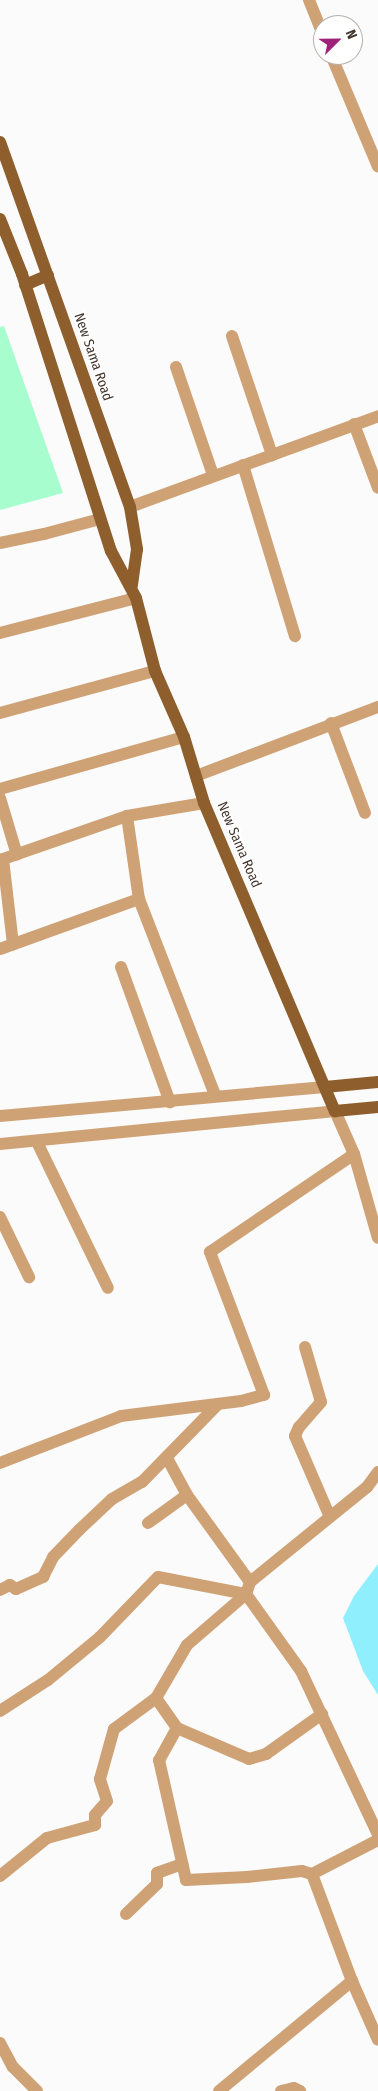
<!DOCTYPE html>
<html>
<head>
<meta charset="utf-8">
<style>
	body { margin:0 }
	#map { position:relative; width:378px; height:2091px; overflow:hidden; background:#fbfbfb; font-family:"Fira Sans Condensed",sans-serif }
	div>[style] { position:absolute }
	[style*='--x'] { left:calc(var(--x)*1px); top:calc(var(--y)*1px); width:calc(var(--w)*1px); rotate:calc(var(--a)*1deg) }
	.green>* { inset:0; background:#a8fdcf }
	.water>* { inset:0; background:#8feffd }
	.minor>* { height:12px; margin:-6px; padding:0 6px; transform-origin:6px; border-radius:6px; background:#cfa276 }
	.major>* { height:12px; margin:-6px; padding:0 6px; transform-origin:6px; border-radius:6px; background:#8e5f2d }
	span { translate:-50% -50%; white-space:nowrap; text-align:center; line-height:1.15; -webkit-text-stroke:4px #fff; paint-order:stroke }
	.street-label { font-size:14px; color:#43362d }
	.north { position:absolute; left:313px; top:15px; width:50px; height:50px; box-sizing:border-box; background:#fff; border:1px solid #b4afab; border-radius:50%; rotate:67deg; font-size:14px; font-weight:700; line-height:20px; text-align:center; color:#43362d }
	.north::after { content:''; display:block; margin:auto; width:18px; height:22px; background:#9d2279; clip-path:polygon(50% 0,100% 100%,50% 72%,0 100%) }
</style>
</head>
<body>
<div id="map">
	<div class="green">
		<div style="clip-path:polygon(4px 326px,63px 493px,0 510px,0 327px)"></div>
	</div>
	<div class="water">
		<div style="clip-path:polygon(378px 1564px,378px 1695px,363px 1671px,343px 1618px,354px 1596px)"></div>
	</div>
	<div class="minor">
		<div style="--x:309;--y:0;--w:38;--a:68"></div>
		<div style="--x:331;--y:55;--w:121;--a:67.2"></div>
		<div style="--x:232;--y:336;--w:126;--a:71.4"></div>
		<div style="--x:176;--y:367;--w:114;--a:71.1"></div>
		<div style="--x:354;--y:424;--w:68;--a:69.4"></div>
		<div style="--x:243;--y:465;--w:179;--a:73.1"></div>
		<div style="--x:130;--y:507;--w:264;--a:-20.1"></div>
		<div style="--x:0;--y:543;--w:45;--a:-11.6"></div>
		<div style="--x:44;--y:534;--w:58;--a:-15"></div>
		<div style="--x:0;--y:633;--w:140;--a:-14.4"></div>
		<div style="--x:0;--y:713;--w:161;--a:-15.2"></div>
		<div style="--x:331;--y:723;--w:96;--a:69.3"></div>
		<div style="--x:196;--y:776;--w:195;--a:-20.8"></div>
		<div style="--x:0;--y:789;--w:191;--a:-15.8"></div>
		<div style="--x:0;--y:798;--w:59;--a:73.4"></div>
		<div style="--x:127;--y:816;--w:84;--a:81.8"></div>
		<div style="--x:139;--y:899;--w:210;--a:68.8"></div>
		<div style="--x:3;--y:859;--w:86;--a:83.3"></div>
		<div style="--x:0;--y:860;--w:134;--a:-19.1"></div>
		<div style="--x:127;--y:816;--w:78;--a:-9.6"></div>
		<div style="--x:0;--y:949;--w:148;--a:-19.8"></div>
		<div style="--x:121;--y:967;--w:144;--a:70.1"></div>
		<div style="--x:0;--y:1116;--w:326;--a:-5.1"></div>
		<div style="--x:37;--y:1142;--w:162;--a:64.1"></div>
		<div style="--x:0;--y:1144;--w:337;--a:-5.6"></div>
		<div style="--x:335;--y:1111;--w:47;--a:66.2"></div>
		<div style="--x:354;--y:1154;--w:87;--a:74.1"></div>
		<div style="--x:0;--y:1217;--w:67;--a:64.2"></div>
		<div style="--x:305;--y:1347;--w:57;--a:73.8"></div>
		<div style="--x:321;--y:1402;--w:33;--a:131"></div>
		<div style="--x:299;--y:1427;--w:10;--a:114"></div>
		<div style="--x:295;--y:1436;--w:88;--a:66.6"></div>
		<div style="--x:167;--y:1458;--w:42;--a:61.6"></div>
		<div style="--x:187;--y:1495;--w:107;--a:54.1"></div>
		<div style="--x:0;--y:1463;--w:130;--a:-21.2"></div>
		<div style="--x:121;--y:1416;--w:121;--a:-7.1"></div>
		<div style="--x:241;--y:1401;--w:24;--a:-15"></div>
		<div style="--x:264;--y:1395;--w:153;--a:-110.7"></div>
		<div style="--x:210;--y:1252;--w:174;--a:-34.2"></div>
		<div style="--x:378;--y:1472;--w:19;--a:126"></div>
		<div style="--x:367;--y:1487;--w:151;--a:140.9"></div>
		<div style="--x:250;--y:1582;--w:13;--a:108"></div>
		<div style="--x:246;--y:1594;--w:78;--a:139.2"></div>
		<div style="--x:187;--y:1645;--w:61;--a:120.3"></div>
		<div style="--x:156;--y:1698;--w:37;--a:55"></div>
		<div style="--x:177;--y:1728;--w:37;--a:119"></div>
		<div style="--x:159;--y:1760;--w:123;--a:77.3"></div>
		<div style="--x:186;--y:1880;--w:61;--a:-2.8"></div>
		<div style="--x:247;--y:1877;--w:55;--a:-6.2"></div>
		<div style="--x:302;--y:1871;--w:10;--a:17"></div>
		<div style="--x:312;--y:1874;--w:74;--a:-27.3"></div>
		<div style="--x:148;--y:1523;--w:48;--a:-35.7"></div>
		<div style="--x:0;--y:1590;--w:11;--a:-27"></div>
		<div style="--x:10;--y:1585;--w:7;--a:34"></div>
		<div style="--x:16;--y:1589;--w:30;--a:-24"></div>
		<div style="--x:43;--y:1577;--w:22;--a:-63"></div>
		<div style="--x:53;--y:1557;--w:37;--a:-46"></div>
		<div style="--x:79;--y:1530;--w:45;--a:-43.2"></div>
		<div style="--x:112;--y:1499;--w:34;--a:-30"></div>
		<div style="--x:142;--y:1482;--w:109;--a:-45.7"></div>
		<div style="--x:0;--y:1711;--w:57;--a:-32.9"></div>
		<div style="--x:48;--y:1680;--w:67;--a:-39.6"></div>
		<div style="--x:100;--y:1637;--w:83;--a:-46"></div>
		<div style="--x:158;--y:1577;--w:90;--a:10.9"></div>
		<div style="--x:246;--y:1594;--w:95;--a:54.5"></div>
		<div style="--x:301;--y:1671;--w:181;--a:64.8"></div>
		<div style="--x:177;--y:1728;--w:78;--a:23.3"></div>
		<div style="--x:249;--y:1759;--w:18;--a:-16"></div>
		<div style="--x:266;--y:1754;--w:69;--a:-35.5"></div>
		<div style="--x:312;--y:1874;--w:114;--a:69.5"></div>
		<div style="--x:352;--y:1981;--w:64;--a:66.2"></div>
		<div style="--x:0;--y:1876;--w:60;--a:-39"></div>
		<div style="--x:47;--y:1838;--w:50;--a:-15.2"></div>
		<div style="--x:95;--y:1825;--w:10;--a:-90"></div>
		<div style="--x:95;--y:1815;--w:18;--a:-49"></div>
		<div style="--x:107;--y:1801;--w:23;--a:-108"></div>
		<div style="--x:100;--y:1779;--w:52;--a:-74.4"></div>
		<div style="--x:114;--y:1729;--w:52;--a:-36.4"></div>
		<div style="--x:126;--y:1914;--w:43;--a:-44.1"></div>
		<div style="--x:157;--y:1884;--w:11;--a:-90"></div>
		<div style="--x:157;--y:1873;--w:27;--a:-20"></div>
		<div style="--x:0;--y:2043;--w:27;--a:62"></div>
		<div style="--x:13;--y:2067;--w:34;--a:45"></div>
		<div style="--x:219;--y:2091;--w:173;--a:-39.6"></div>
		<div style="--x:281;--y:2091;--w:13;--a:-13"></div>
		<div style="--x:294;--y:2088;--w:7;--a:27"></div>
	</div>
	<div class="major">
		<div style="--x:0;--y:142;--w:387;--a:70.4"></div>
		<div style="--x:130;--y:507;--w:43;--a:80.5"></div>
		<div style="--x:137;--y:549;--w:37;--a:98"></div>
		<div style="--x:0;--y:219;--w:59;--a:68.2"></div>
		<div style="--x:22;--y:274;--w:291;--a:72.2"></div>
		<div style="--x:111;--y:551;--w:53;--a:62"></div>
		<div style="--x:136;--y:598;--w:75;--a:75.4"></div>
		<div style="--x:155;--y:671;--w:72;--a:66.3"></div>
		<div style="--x:184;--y:737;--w:69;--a:73.1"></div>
		<div style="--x:204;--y:803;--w:335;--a:67"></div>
		<div style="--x:335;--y:1111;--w:43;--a:-5.3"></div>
		<div style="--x:25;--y:285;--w:25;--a:-23"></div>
		<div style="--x:325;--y:1087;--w:53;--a:-5.4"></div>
	</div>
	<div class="street-label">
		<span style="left:93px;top:357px;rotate:71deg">New Sama Road</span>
		<span style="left:239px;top:845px;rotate:67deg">New Sama Road</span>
	</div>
	<div class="north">N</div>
</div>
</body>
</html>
